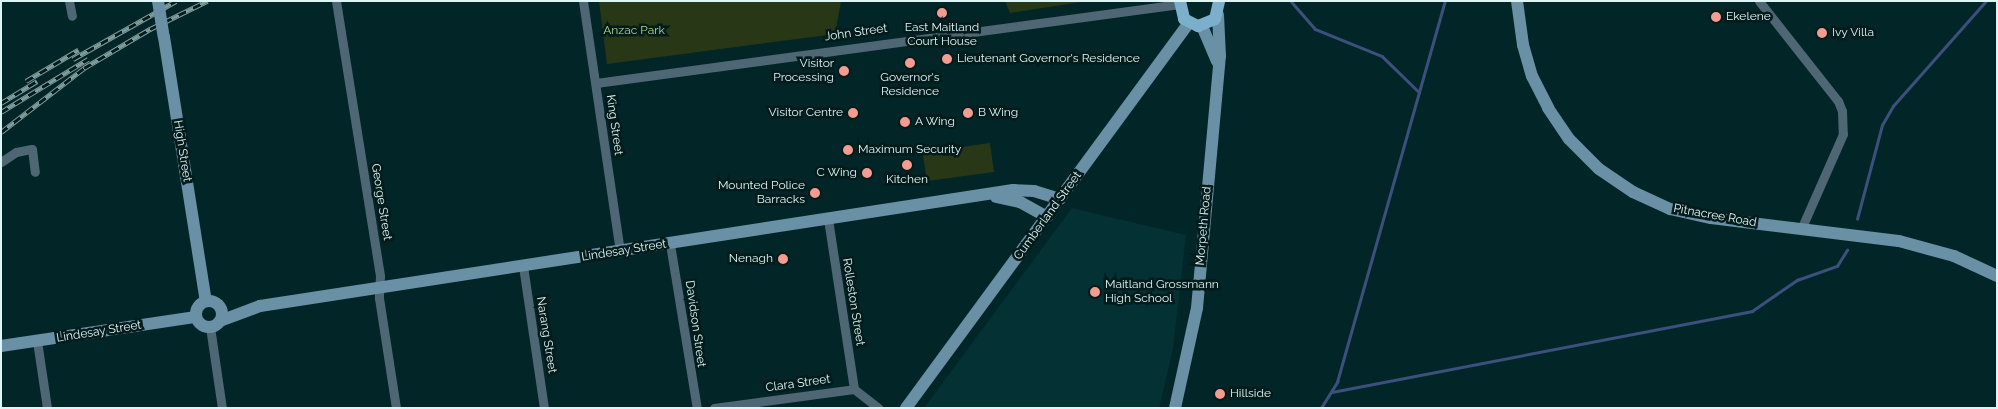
<!DOCTYPE html>
<html>
<head>
<meta charset="utf-8">
<style>
	body { margin:0 }
	#map { position:relative; width:1998px; height:409px; overflow:hidden; background:#022627; font-family:Raleway,sans-serif }
	div>[style] { position:absolute }
	[style*='--x'] { left:calc(var(--x)*1px); top:calc(var(--y)*1px); width:calc(var(--w)*1px); rotate:calc(var(--a)*1deg) }
	.built>* { inset:0; background:#043133 }
	.green>* { inset:0; background:#283817 }
	.stream>* { height:2.5px; margin:-1.25px; padding:0 1.25px; transform-origin:1.25px; border-radius:1.25px; background:#3d4f7d }
	.street>* { height:9px; margin:-4.5px; padding:0 4.5px; transform-origin:4.5px; border-radius:4.5px; background:#4f6775 }
	.secondary>* { height:12px; margin:-6px; padding:0 6px; transform-origin:6px; border-radius:6px; background:#6990a5 }
	.secondary>.ring { margin:-6px; padding:0; box-sizing:content-box; background:none; border:12px solid #6990a5; border-radius:50% }
	.primary>* { height:12px; margin:-6px; padding:0 6px; transform-origin:6px; border-radius:6px; background:#7cafcb }
	.rail>* { height:4.5px; margin-top:-2.25px; transform-origin:0; background:repeating-linear-gradient(90deg,#041b1c 0 8px,#7f9c9c 0 16px); box-sizing:border-box; border-block:1px solid #7f9c9c }
	.secondary-bridge>* { height:12px; margin:-6px; padding:0 6px; transform-origin:6px; border-radius:6px; background:#6990a5 }
	.dots>* { width:14px; height:14px; translate:-50% -50%; box-sizing:border-box; border:2px solid #041b1c; border-radius:50% }
	span { translate:-50% -50%; white-space:nowrap; text-align:center; line-height:1.15; -webkit-text-stroke:5px #041b1c; paint-order:stroke }
	.poi-label { font-size:12px; color:#ddf5f5 }
	.left { translate:0 -50%; text-align:left }
	.right { translate:-100% -50%; text-align:right }
	.park-label { font-size:12px; color:#b0d78a }
	.street-label { font-size:12px; color:#ddf5f5 }
	.frame { position:absolute; inset:0; border:2px solid #ddf5f5; pointer-events:none }
</style>
</head>
<body>
<div id="map">
	<div class="built">
		<div style="clip-path:polygon(1072px 208px,1186px 235px,1173px 349px,1159px 408px,924px 408px)"></div>
	</div>
	<div class="green">
		<div style="clip-path:polygon(599px 1px,841px 1px,835px 34px,607px 64px)"></div>
		<div style="clip-path:polygon(1005px 1px,1088px 1px,1010px 13px)"></div>
		<div style="clip-path:polygon(990px 143px,994px 172px,927px 181px,923px 156px,926px 152px)"></div>
	</div>
	<div class="stream">
		<div style="--x:1291;--y:1;--w:37;--a:49"></div>
		<div style="--x:1315;--y:29;--w:72;--a:21.9"></div>
		<div style="--x:1382;--y:56;--w:52;--a:44.2"></div>
		<div style="--x:1857;--y:219;--w:97;--a:-75.1"></div>
		<div style="--x:1882;--y:125;--w:22;--a:-60"></div>
		<div style="--x:1893;--y:106;--w:140;--a:-48.5"></div>
		<div style="--x:1332;--y:392;--w:428;--a:-10.9"></div>
		<div style="--x:1752;--y:311;--w:55;--a:-34.6"></div>
		<div style="--x:1797;--y:280;--w:42;--a:-19.3"></div>
		<div style="--x:1837;--y:266;--w:19;--a:-58"></div>
		<div style="--x:1321;--y:408;--w:31;--a:-58"></div>
		<div style="--x:1337;--y:382;--w:396;--a:-74.2"></div>
	</div>
	<div class="street">
		<div style="--x:69;--y:1;--w:15;--a:79"></div>
		<div style="--x:336;--y:1;--w:278;--a:80.9"></div>
		<div style="--x:380;--y:276;--w:22;--a:93"></div>
		<div style="--x:379;--y:298;--w:111;--a:81.2"></div>
		<div style="--x:583;--y:1;--w:254;--a:81.6"></div>
		<div style="--x:1759;--y:1;--w:127;--a:51.7"></div>
		<div style="--x:1838;--y:101;--w:11;--a:68"></div>
		<div style="--x:1842;--y:111;--w:23;--a:88"></div>
		<div style="--x:1843;--y:134;--w:102;--a:113.8"></div>
		<div style="--x:596;--y:83;--w:589;--a:-7.7"></div>
		<div style="--x:1;--y:162;--w:18;--a:-34"></div>
		<div style="--x:16;--y:152;--w:16;--a:-11"></div>
		<div style="--x:32;--y:149;--w:23;--a:83"></div>
		<div style="--x:828;--y:219;--w:172;--a:81.3"></div>
		<div style="--x:670;--y:244;--w:166;--a:80.7"></div>
		<div style="--x:523;--y:266;--w:144;--a:81.6"></div>
		<div style="--x:210;--y:327;--w:82;--a:81.6"></div>
		<div style="--x:37;--y:341;--w:68;--a:81.5"></div>
		<div style="--x:714;--y:408;--w:141;--a:-7.7"></div>
		<div style="--x:854;--y:389;--w:31;--a:38"></div>
	</div>
	<div class="secondary">
		<div style="--x:1517;--y:1;--w:44;--a:82.2"></div>
		<div style="--x:1523;--y:45;--w:32;--a:74"></div>
		<div style="--x:1532;--y:76;--w:36;--a:63"></div>
		<div style="--x:1548;--y:108;--w:37;--a:56"></div>
		<div style="--x:1569;--y:139;--w:42;--a:45"></div>
		<div style="--x:1599;--y:169;--w:41;--a:34.1"></div>
		<div style="--x:1633;--y:192;--w:41;--a:24.7"></div>
		<div style="--x:1670;--y:209;--w:42;--a:12.4"></div>
		<div style="--x:1711;--y:218;--w:189;--a:7"></div>
		<div style="--x:1899;--y:241;--w:57;--a:15.3"></div>
		<div style="--x:1954;--y:256;--w:47;--a:24.9"></div>
		<div style="--x:1202;--y:26;--w:38;--a:67"></div>
		<div style="--x:164;--y:37;--w:267;--a:81"></div>
		<div style="--x:996;--y:197;--w:25;--a:12"></div>
		<div style="--x:1020;--y:202;--w:31;--a:29"></div>
		<div class="ring" style="left:196px;top:301px;width:14px;height:14px"></div>
		<div style="--x:220;--y:321;--w:43;--a:-20.6"></div>
		<div style="--x:260;--y:306;--w:762;--a:-8.76"></div>
		<div style="--x:1013;--y:190;--w:21;--a:3"></div>
		<div style="--x:1034;--y:191;--w:27;--a:17"></div>
		<div style="--x:1;--y:346;--w:197;--a:-8.5"></div>
		<div style="--x:906;--y:408;--w:478;--a:-53.7"></div>
		<div style="--x:1175;--y:408;--w:102;--a:-77.6"></div>
		<div style="--x:1197;--y:308;--w:253;--a:-84.8"></div>
		<div style="--x:1220;--y:56;--w:41;--a:-92.8"></div>
	</div>
	<div class="primary">
		<div style="--x:1180;--y:1;--w:18;--a:77"></div>
		<div style="--x:1184;--y:19;--w:16;--a:27"></div>
		<div style="--x:1198;--y:26;--w:18;--a:-22"></div>
		<div style="--x:1215;--y:19;--w:18;--a:-77"></div>
	</div>
	<div class="rail">
		<div style="--x:73;--y:59;--w:118;--a:-29.4"></div>
		<div style="--x:26;--y:81;--w:61;--a:-30.8"></div>
		<div style="--x:1;--y:103;--w:42;--a:-31.4"></div>
		<div style="--x:1;--y:112;--w:102;--a:-31.3"></div>
		<div style="--x:1;--y:132;--w:105;--a:-37.6"></div>
		<div style="--x:84;--y:68;--w:77;--a:-30.6"></div>
		<div style="--x:150;--y:29;--w:64;--a:-26.2"></div>
	</div>
	<div class="secondary-bridge">
		<div style="--x:158;--y:1;--w:36;--a:81"></div>
	</div>
	<div class="dots">
		<div style="left:942px;top:13px;background:#f59c91"></div>
		<div style="left:1716px;top:17px;background:#f59c91"></div>
		<div style="left:1822px;top:33px;background:#f59c91"></div>
		<div style="left:947px;top:59px;background:#f59c91"></div>
		<div style="left:910px;top:63px;background:#f59c91"></div>
		<div style="left:844px;top:71px;background:#f59c91"></div>
		<div style="left:853px;top:113px;background:#f59c91"></div>
		<div style="left:968px;top:113px;background:#f59c91"></div>
		<div style="left:905px;top:122px;background:#f59c91"></div>
		<div style="left:848px;top:150px;background:#f59c91"></div>
		<div style="left:907px;top:165px;background:#f59c91"></div>
		<div style="left:867px;top:173px;background:#f59c91"></div>
		<div style="left:815px;top:193px;background:#f59c91"></div>
		<div style="left:783px;top:259px;background:#f59c91"></div>
		<div style="left:1095px;top:292px;background:#f59c91"></div>
		<div style="left:1220px;top:394px;background:#f59c91"></div>
	</div>
	<div class="poi-label">
		<span class="left" style="left:1726px;top:17px">Ekelene</span>
		<span style="left:942px;top:35px">East Maitland<br>Court House</span>
		<span class="left" style="left:1832px;top:33px">Ivy Villa</span>
		<span class="left" style="left:957px;top:59px">Lieutenant Governor's Residence</span>
		<span class="right" style="left:834px;top:71px">Visitor<br>Processing</span>
		<span style="left:910px;top:85px">Governor's<br>Residence</span>
		<span class="right" style="left:843px;top:113px">Visitor Centre</span>
		<span class="left" style="left:978px;top:113px">B Wing</span>
		<span class="left" style="left:915px;top:122px">A Wing</span>
		<span class="left" style="left:858px;top:150px">Maximum Security</span>
		<span class="right" style="left:857px;top:173px">C Wing</span>
		<span style="left:907px;top:180px">Kitchen</span>
		<span class="right" style="left:805px;top:193px">Mounted Police<br>Barracks</span>
		<span class="right" style="left:773px;top:259px">Nenagh</span>
		<span class="left" style="left:1105px;top:292px">Maitland Grossmann<br>High School</span>
		<span class="left" style="left:1230px;top:394px">Hillside</span>
	</div>
	<div class="park-label">
		<span style="left:634px;top:31px">Anzac Park</span>
	</div>
	<div class="street-label">
		<span style="left:856px;top:33px;rotate:-8deg">John Street</span>
		<span style="left:614px;top:125px;rotate:82deg">King Street</span>
		<span style="left:182px;top:151px;rotate:81deg">High Street</span>
		<span style="left:381px;top:202px;rotate:81deg">George Street</span>
		<span style="left:1048px;top:216px;rotate:-54deg">Cumberland Street</span>
		<span style="left:1715px;top:216px;rotate:10deg">Pitnacree Road</span>
		<span style="left:1204px;top:226px;rotate:-85deg">Morpeth Road</span>
		<span style="left:624px;top:251px;rotate:-9deg">Lindesay Street</span>
		<span style="left:853px;top:302px;rotate:81deg">Rolleston Street</span>
		<span style="left:695px;top:324px;rotate:82deg">Davidson Street</span>
		<span style="left:99px;top:332px;rotate:-9deg">Lindesay Street</span>
		<span style="left:546px;top:335px;rotate:81deg">Narang Street</span>
		<span style="left:798px;top:384px;rotate:-8deg">Clara Street</span>
	</div>
	<div class="frame"></div>
</div>
</body>
</html>
